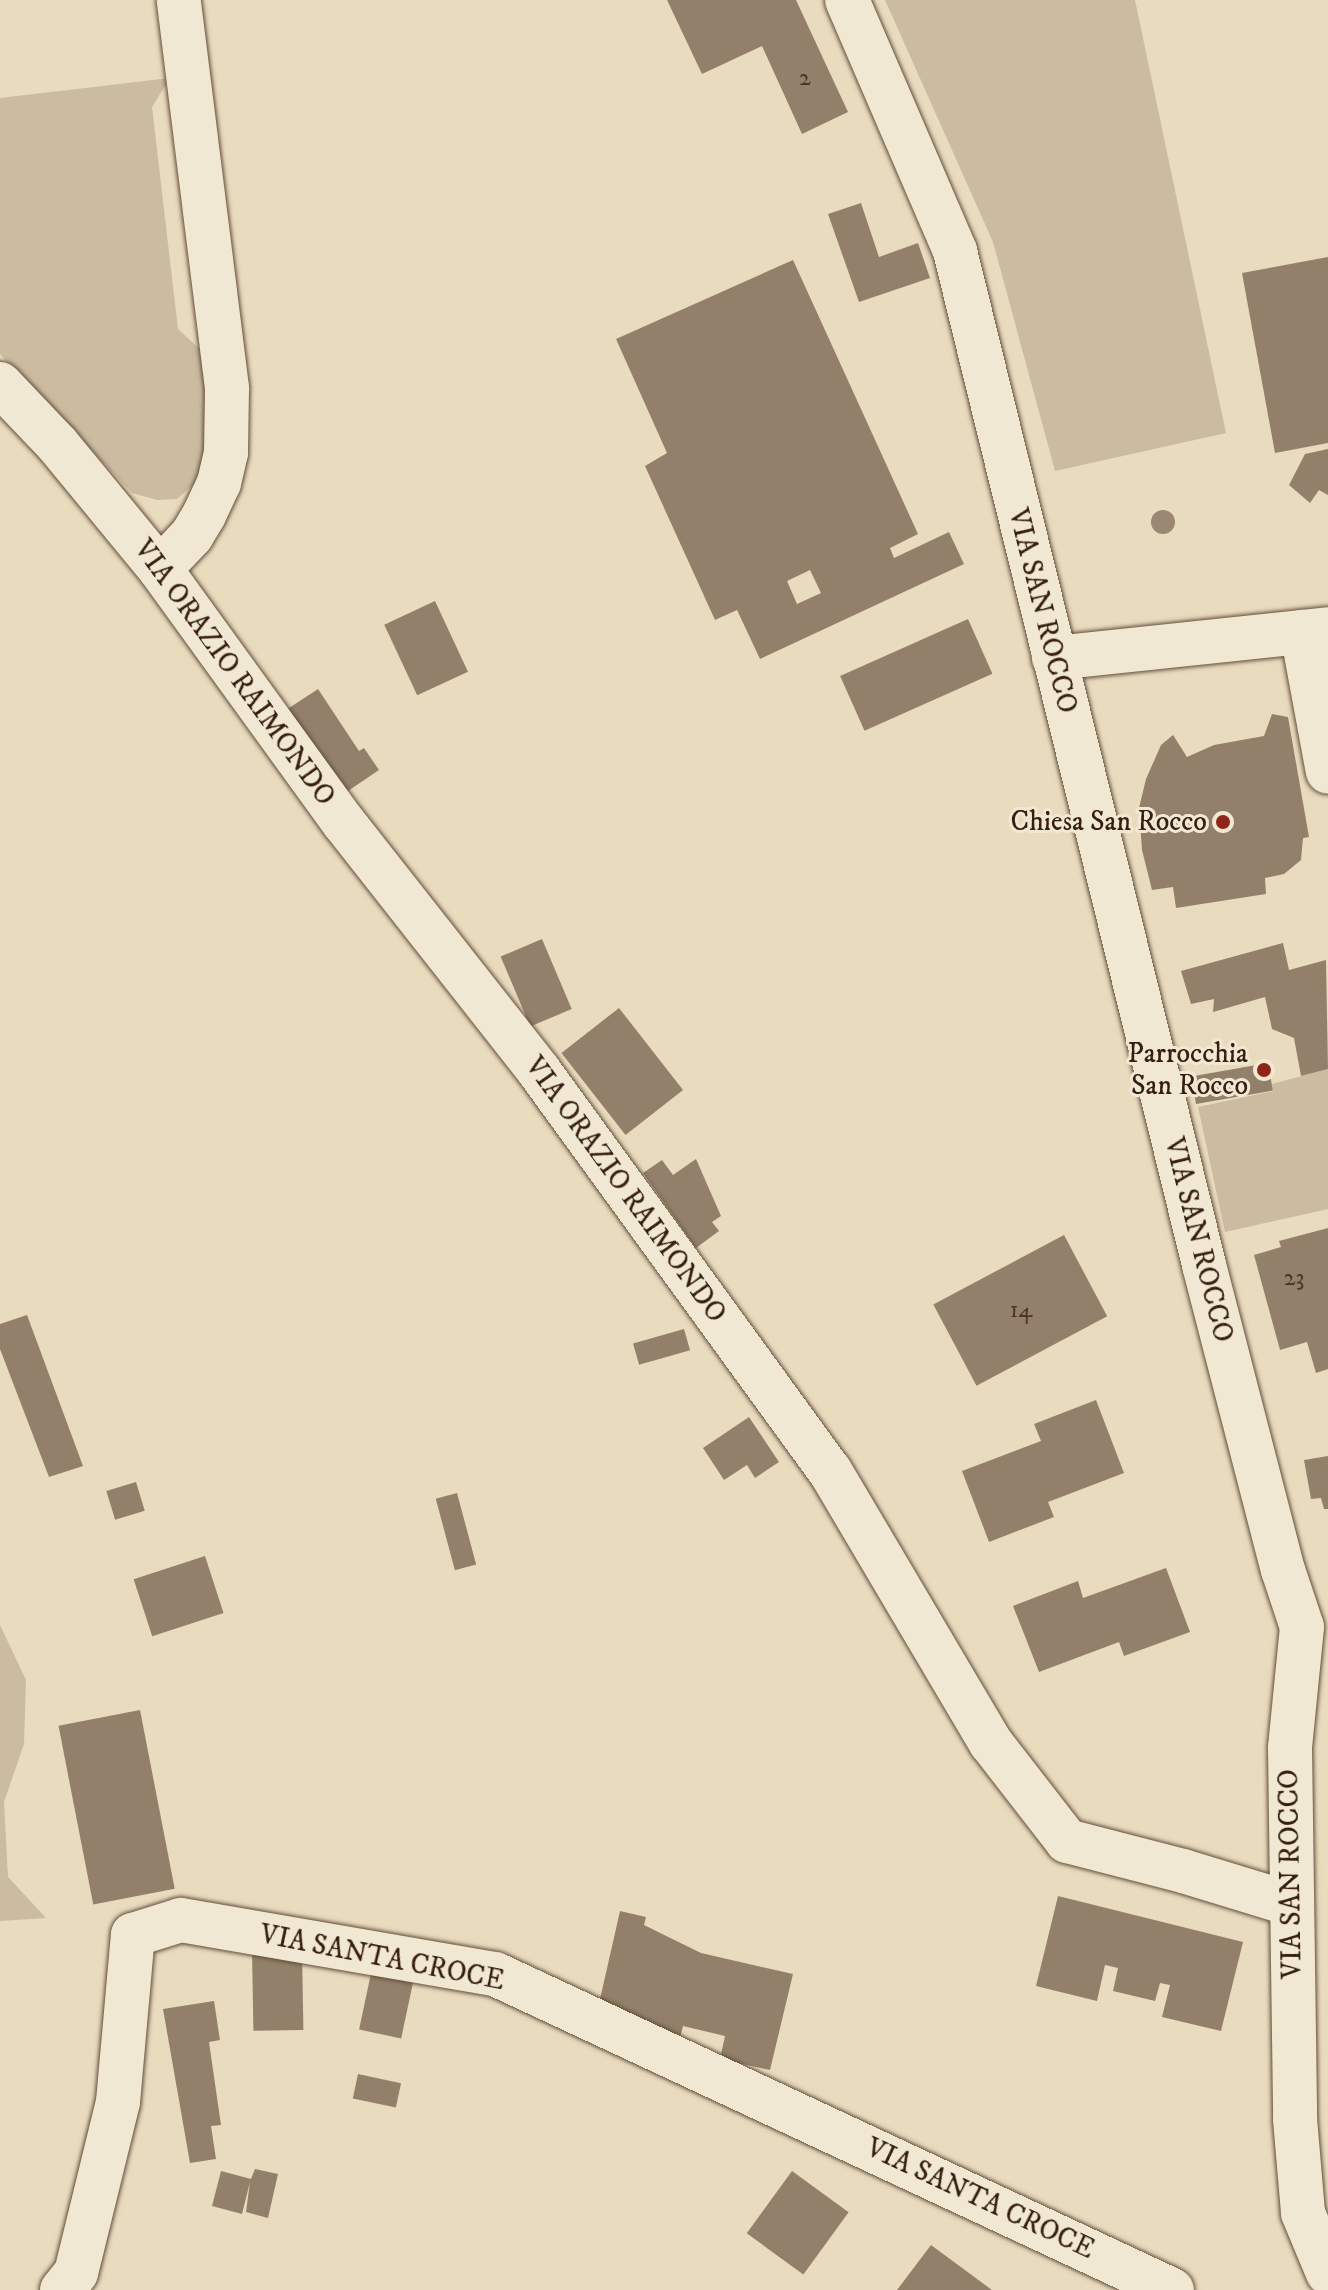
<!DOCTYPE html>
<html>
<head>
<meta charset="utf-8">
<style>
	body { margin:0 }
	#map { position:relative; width:1328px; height:2290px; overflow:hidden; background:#e9dbbd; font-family:"IM FELL DW Pica",serif }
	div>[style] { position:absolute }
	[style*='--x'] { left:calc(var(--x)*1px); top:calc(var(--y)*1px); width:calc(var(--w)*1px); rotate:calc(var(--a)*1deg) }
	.green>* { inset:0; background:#cbbba0 }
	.building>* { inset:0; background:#93806a; transform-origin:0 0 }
	.roads { filter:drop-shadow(0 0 2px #634d3b) drop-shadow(0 0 2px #634d3b) }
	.minor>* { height:44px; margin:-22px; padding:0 22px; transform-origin:22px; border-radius:22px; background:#f1e8d4 }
	.trees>* { width:24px; height:24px; margin:-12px; border-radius:50%; background:#9b8872 }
	.dots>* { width:22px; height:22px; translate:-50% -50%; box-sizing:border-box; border:4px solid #f1e8d4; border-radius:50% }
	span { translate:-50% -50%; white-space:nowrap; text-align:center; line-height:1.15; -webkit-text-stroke:6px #f1e8d4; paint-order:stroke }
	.number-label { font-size:24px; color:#4d3626 }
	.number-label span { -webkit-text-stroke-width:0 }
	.street-label { font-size:28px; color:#361e10 }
	.poi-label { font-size:28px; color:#361e10 }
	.right { translate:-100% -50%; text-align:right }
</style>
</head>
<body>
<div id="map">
	<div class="green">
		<div style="clip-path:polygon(885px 0,1135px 0,1226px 433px,1055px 471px,993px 242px)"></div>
		<div style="clip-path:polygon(170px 78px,152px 107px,178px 329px,204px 353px,209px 454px,195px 483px,177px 499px,157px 500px,132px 493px,0 354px,0 98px)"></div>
		<div style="clip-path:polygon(1328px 1069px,1328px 1209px,1225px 1232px,1198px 1107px,1273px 1091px,1272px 1084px)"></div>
		<div style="clip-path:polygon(0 1625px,26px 1680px,24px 1744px,4px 1802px,8px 1877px,46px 1918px,0 1921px)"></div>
	</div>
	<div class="building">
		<div style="clip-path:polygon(667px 0,796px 0,848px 112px,802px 134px,762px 46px,702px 74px)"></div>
		<div style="clip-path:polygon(861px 203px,879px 257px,918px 243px,930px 278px,859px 302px,828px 214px)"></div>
		<div style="clip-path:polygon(1328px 257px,1328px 443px,1275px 453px,1242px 273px)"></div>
		<div style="clip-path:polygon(evenodd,793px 260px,918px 534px,890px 548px,894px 558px,949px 532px,964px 564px,760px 659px,737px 610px,715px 620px,645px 466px,667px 453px,616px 339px,793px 260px,810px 570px,821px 593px,797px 604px,787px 581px,810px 570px)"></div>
		<div style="clip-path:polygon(1328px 449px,1328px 495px,1319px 490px,1310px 503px,1289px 485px,1305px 454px)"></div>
		<div style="left:435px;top:601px;width:78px;height:56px;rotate:65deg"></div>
		<div style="left:968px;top:619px;width:60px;height:140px;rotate:66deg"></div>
		<div style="clip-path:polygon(318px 689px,359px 751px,364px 748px,379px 770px,342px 795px,286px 710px)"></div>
		<div style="clip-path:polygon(1272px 714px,1288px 717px,1309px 837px,1303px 838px,1301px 860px,1284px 874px,1265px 878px,1266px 894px,1176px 908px,1173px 887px,1152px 890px,1142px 850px,1139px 808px,1146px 779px,1161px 745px,1173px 735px,1187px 757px,1214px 745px,1264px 736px)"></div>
		<div style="left:542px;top:939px;width:76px;height:45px;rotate:67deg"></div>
		<div style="clip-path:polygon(1283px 943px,1289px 970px,1326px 960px,1328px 1069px,1301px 1076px,1294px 1038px,1272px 1029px,1265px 997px,1213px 1012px,1214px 999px,1191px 1004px,1181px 971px)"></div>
		<div style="left:619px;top:1008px;width:104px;height:73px;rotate:52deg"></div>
		<div style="left:1268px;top:1063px;width:28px;height:78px;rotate:80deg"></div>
		<div style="clip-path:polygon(696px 1159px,721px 1216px,712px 1222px,719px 1231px,696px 1248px,643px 1173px,662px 1160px,673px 1175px)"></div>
		<div style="clip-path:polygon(1328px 1228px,1328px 1369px,1316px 1373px,1307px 1342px,1280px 1350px,1254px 1255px,1281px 1247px,1279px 1241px)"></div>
		<div style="left:1064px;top:1235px;width:92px;height:148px;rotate:62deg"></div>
		<div style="clip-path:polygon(27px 1315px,83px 1466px,49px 1477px,0 1349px,0 1324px)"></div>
		<div style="left:684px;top:1329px;width:22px;height:53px;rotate:74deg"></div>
		<div style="clip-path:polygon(1096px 1400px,1124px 1473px,1048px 1502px,1054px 1517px,989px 1542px,962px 1471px,1041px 1441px,1034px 1424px)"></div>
		<div style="clip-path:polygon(749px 1417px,779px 1462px,755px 1478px,747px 1465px,724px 1480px,703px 1448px)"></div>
		<div style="clip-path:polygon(1328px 1456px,1328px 1509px,1324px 1509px,1321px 1498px,1311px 1499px,1304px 1460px)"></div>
		<div style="left:136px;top:1482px;width:30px;height:31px;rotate:73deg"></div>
		<div style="left:457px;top:1493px;width:74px;height:22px;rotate:75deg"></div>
		<div style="left:205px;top:1556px;width:60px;height:75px;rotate:72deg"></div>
		<div style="clip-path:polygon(1166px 1568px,1190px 1632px,1124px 1656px,1119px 1642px,1039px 1672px,1013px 1606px,1078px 1581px,1083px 1598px)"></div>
		<div style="left:140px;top:1710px;width:182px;height:83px;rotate:79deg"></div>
		<div style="clip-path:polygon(1058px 1896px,1243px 1942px,1221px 2031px,1162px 2017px,1170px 1985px,1160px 1983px,1155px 2001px,1113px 1991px,1118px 1968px,1105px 1965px,1097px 2001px,1036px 1986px)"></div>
		<div style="clip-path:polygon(620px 1911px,646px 1917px,644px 1925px,701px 1953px,793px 1974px,770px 2070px,720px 2059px,725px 2036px,683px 2026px,678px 2046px,598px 2008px)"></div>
		<div style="left:302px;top:1950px;width:80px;height:50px;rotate:89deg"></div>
		<div style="left:373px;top:1964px;width:43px;height:67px;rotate:12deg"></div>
		<div style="clip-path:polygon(214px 2001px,220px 2040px,209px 2042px,221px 2125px,211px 2126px,216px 2159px,190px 2163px,163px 2009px)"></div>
		<div style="left:358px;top:2074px;width:44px;height:25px;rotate:12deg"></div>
		<div style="clip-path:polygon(255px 2169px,278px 2174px,268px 2218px,246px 2212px,250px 2182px,242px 2214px,212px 2206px,221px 2171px,251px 2179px)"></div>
		<div style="left:792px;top:2171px;width:70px;height:77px;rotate:36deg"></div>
		<div style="clip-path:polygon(931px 2245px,992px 2290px,897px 2290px)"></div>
	</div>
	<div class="roads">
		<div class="minor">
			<div style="--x:847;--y:0;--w:273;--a:66.7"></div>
			<div style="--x:955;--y:251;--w:1044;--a:76.2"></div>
			<div style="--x:1204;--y:1265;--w:315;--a:75.5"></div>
			<div style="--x:1283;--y:1570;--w:60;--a:71.6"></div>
			<div style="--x:1302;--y:1627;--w:122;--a:95.7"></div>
			<div style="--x:1290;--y:1748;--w:371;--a:89.2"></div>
			<div style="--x:1295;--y:2119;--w:94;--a:85.1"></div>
			<div style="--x:1303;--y:2213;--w:65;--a:67.4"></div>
			<div style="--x:0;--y:384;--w:84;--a:46.4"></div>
			<div style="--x:58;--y:445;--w:161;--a:50.6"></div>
			<div style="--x:160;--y:569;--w:314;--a:54.1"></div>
			<div style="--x:344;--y:823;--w:315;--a:51.8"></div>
			<div style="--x:539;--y:1071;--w:495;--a:54"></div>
			<div style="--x:830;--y:1471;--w:316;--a:59.4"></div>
			<div style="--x:991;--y:1743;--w:124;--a:52.2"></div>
			<div style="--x:1067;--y:1841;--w:120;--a:14.5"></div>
			<div style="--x:1183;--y:1871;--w:113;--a:17"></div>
			<div style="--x:160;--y:569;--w:47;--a:-46.7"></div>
			<div style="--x:192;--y:535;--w:23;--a:-59"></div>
			<div style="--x:204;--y:515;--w:35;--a:-65"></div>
			<div style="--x:219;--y:483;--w:31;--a:-77"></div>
			<div style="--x:226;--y:453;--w:65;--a:-89.1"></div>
			<div style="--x:227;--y:388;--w:391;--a:-97.1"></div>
			<div style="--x:1302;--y:632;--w:142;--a:79.5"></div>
			<div style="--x:1054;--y:658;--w:276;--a:-6"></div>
			<div style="--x:62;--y:2290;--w:22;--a:-51"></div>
			<div style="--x:76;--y:2273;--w:176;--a:-76.2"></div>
			<div style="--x:118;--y:2102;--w:168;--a:-84.9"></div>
			<div style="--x:133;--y:1935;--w:50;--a:-17.4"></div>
			<div style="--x:181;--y:1920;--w:319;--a:9.8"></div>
			<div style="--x:495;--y:1974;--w:747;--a:25.02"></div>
		</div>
	</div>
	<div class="trees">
		<div style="left:1163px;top:522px"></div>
	</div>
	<div class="dots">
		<div style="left:1223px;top:822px;background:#8f2418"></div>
		<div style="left:1264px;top:1070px;background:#8f2418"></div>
	</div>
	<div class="number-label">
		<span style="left:805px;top:79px">2</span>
		<span style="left:1294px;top:1279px">23</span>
		<span style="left:1021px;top:1311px">14</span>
	</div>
	<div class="street-label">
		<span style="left:1042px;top:611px;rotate:76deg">VIA SAN ROCCO</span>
		<span style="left:234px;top:673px;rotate:54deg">VIA ORAZIO RAIMONDO</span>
		<span style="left:625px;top:1190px;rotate:54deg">VIA ORAZIO RAIMONDO</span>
		<span style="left:1198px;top:1240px;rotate:76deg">VIA SAN ROCCO</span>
		<span style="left:1291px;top:1874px;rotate:-91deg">VIA SAN ROCCO</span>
		<span style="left:382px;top:1958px;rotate:11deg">VIA SANTA CROCE</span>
		<span style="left:980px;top:2199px;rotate:25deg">VIA SANTA CROCE</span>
	</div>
	<div class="poi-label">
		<span class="right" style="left:1207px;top:822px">Chiesa San Rocco</span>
		<span class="right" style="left:1248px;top:1070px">Parrocchia<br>San Rocco</span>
	</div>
</div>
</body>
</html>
